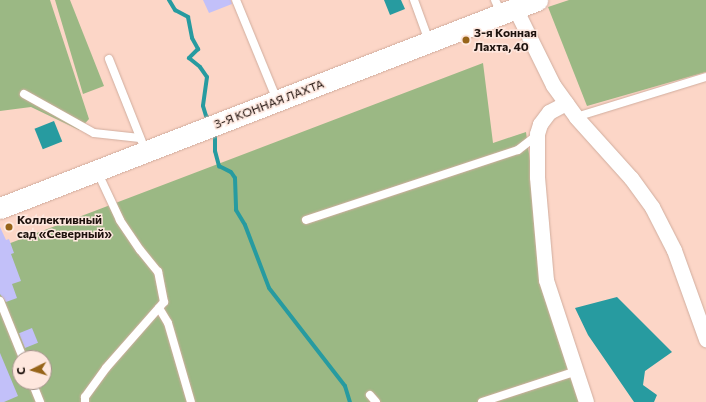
<!DOCTYPE html>
<html>
<head>
<meta charset="utf-8">
<style>
	body { margin:0 }
	#map { position:relative; width:706px; height:402px; overflow:hidden; background:#fcd6c7; font-family:Commissioner,sans-serif }
	div>[style] { position:absolute }
	[style*='--x'] { left:calc(var(--x)*1px); top:calc(var(--y)*1px); width:calc(var(--w)*1px); rotate:calc(var(--a)*1deg) }
	.green>* { inset:0; background:#9bb884 }
	.water>* { inset:0; background:#279ba0; transform-origin:0 0 }
	.stream>* { height:4px; margin:-2px; padding:0 2px; transform-origin:2px; border-radius:2px; background:#279ba0 }
	.building>* { inset:0; background:#c2c0f9; transform-origin:0 0 }
	.roads { filter:drop-shadow(0 0 1px #d1ad9e) drop-shadow(0 0 1px #d1ad9e) }
	.service>* { height:8px; margin:-4px; padding:0 4px; transform-origin:4px; border-radius:4px; background:#fff }
	.minor>* { height:15px; margin:-7.5px; padding:0 7.5px; transform-origin:7.5px; border-radius:7.5px; background:#fff }
	.secondary>* { height:21px; margin:-10.5px; padding:0 10.5px; transform-origin:10.5px; border-radius:10.5px; background:#fff }
	.dots>* { width:11px; height:11px; translate:-50% -50%; box-sizing:border-box; border:2px solid #fee7de; border-radius:50% }
	span { translate:-50% -50%; white-space:nowrap; text-align:center; line-height:1.15; -webkit-text-stroke:3px #fee7de; paint-order:stroke }
	.poi-label { font-size:12px; color:#1f130e; font-weight:700 }
	.left { translate:0 -50%; text-align:left }
	.street-label { font-size:12px; color:#1f130e }
	.north { position:absolute; left:12px; top:350px; width:40px; height:40px; box-sizing:border-box; background:#fee7de; border:1px solid #a5928b; border-radius:50%; rotate:265deg; font-size:11px; font-weight:700; line-height:16px; text-align:center; color:#1f130e }
	.north::after { content:''; display:block; margin:auto; width:14px; height:18px; background:#976419; clip-path:polygon(50% 0,100% 100%,50% 72%,0 100%) }
</style>
</head>
<body>
<div id="map">
	<div class="green">
		<div style="clip-path:polygon(0 0,50px 0,89px 119px,79px 130px,31px 107px,0 111px)"></div>
		<div style="clip-path:polygon(55px 0,70px 0,104px 86px,83px 94px)"></div>
		<div style="clip-path:polygon(569px 0,706px 0,706px 72px,587px 106px,548px 7px)"></div>
		<div style="clip-path:polygon(evenodd,483px 63px,493px 143px,526px 132px,546px 277px,592px 402px,0 402px,0 247px,483px 63px,20px 358px,44px 358px,44px 382px,20px 382px,20px 358px)"></div>
	</div>
	<div class="water">
		<div style="clip-path:polygon(384px 0,401px 0,405px 9px,390px 15px)"></div>
		<div style="left:54px;top:121px;width:22px;height:21px;rotate:68deg"></div>
		<div style="clip-path:polygon(617px 297px,672px 352px,645px 371px,643px 385px,657px 395px,654px 402px,634px 402px,588px 335px,575px 308px)"></div>
	</div>
	<div class="stream">
		<div style="--x:169;--y:0;--w:12;--a:59"></div>
		<div style="--x:175;--y:10;--w:15;--a:28"></div>
		<div style="--x:188;--y:17;--w:21;--a:79"></div>
		<div style="--x:192;--y:38;--w:13;--a:61"></div>
		<div style="--x:198;--y:49;--w:13;--a:135"></div>
		<div style="--x:189;--y:58;--w:14;--a:39"></div>
		<div style="--x:200;--y:67;--w:12;--a:55"></div>
		<div style="--x:207;--y:77;--w:29;--a:98"></div>
		<div style="--x:203;--y:106;--w:10;--a:73"></div>
		<div style="--x:206;--y:116;--w:5;--a:37"></div>
		<div style="--x:215;--y:130;--w:21;--a:90"></div>
		<div style="--x:215;--y:151;--w:16;--a:75"></div>
		<div style="--x:219;--y:166;--w:13;--a:27"></div>
		<div style="--x:231;--y:172;--w:7;--a:56"></div>
		<div style="--x:235;--y:178;--w:32;--a:88"></div>
		<div style="--x:236;--y:210;--w:17;--a:59"></div>
		<div style="--x:245;--y:225;--w:67;--a:69.1"></div>
		<div style="--x:269;--y:288;--w:124;--a:52.2"></div>
		<div style="--x:345;--y:386;--w:17;--a:73"></div>
	</div>
	<div class="building">
		<div style="clip-path:polygon(203px 0,231px 0,232px 4px,209px 13px)"></div>
		<div style="clip-path:polygon(0 227px,6px 240px,9px 239px,14px 253px,11px 254px,21px 281px,12px 284px,17px 298px,6px 302px,0 294px)"></div>
		<div style="left:32px;top:328px;width:16px;height:14px;rotate:68deg"></div>
		<div style="clip-path:polygon(0 353px,18px 396px,4px 402px,0 402px)"></div>
	</div>
	<div class="roads">
		<div class="service">
			<div style="--x:236;--y:0;--w:108;--a:67.7"></div>
			<div style="--x:414;--y:0;--w:44;--a:69.9"></div>
			<div style="--x:495;--y:0;--w:14;--a:65"></div>
			<div style="--x:109;--y:59;--w:89;--a:68.3"></div>
			<div style="--x:24;--y:94;--w:80;--a:29.1"></div>
			<div style="--x:94;--y:133;--w:46;--a:6.2"></div>
			<div style="--x:576;--y:117;--w:136;--a:-17.1"></div>
			<div style="--x:306;--y:220;--w:223;--a:-18.3"></div>
			<div style="--x:518;--y:150;--w:24;--a:-38"></div>
			<div style="--x:0;--y:301;--w:61;--a:68"></div>
			<div style="--x:159;--y:308;--w:17;--a:59"></div>
			<div style="--x:168;--y:323;--w:82;--a:73.8"></div>
			<div style="--x:32;--y:382;--w:22;--a:68"></div>
			<div style="--x:370;--y:395;--w:9;--a:49"></div>
			<div style="--x:85;--y:402;--w:5;--a:-90"></div>
			<div style="--x:85;--y:397;--w:36;--a:-54"></div>
			<div style="--x:106;--y:368;--w:88;--a:-48.7"></div>
			<div style="--x:164;--y:302;--w:31;--a:-101"></div>
			<div style="--x:158;--y:272;--w:28;--a:-129"></div>
			<div style="--x:140;--y:250;--w:36;--a:-124"></div>
			<div style="--x:120;--y:220;--w:54;--a:-115.1"></div>
			<div style="--x:482;--y:402;--w:97;--a:-18.1"></div>
		</div>
		<div class="minor">
			<div style="--x:515;--y:8;--w:86;--a:63.7"></div>
			<div style="--x:553;--y:85;--w:39;--a:54"></div>
			<div style="--x:576;--y:117;--w:82;--a:48"></div>
			<div style="--x:631;--y:178;--w:36;--a:54"></div>
			<div style="--x:652;--y:207;--w:48;--a:62.9"></div>
			<div style="--x:674;--y:250;--w:95;--a:70.2"></div>
			<div style="--x:566;--y:103;--w:19;--a:152"></div>
			<div style="--x:549;--y:112;--w:15;--a:127"></div>
			<div style="--x:540;--y:124;--w:10;--a:107"></div>
			<div style="--x:537;--y:134;--w:43;--a:90"></div>
			<div style="--x:537;--y:177;--w:103;--a:85"></div>
			<div style="--x:546;--y:280;--w:128;--a:71.8"></div>
		</div>
		<div class="secondary">
			<div style="--x:0;--y:208;--w:576;--a:-21.17"></div>
		</div>
	</div>
	<div class="dots">
		<div style="left:466px;top:40px;background:#976419"></div>
		<div style="left:9px;top:227px;background:#976419"></div>
	</div>
	<div class="poi-label">
		<span class="left" style="left:474px;top:40px">3-я Конная<br>Лахта, 40</span>
		<span class="left" style="left:17px;top:227px">Коллективный<br>сад «Северный»</span>
	</div>
	<div class="street-label">
		<span style="left:269px;top:104px;rotate:-21deg">3-Я КОННАЯ ЛАХТА</span>
	</div>
	<div class="north">С</div>
</div>
</body>
</html>
